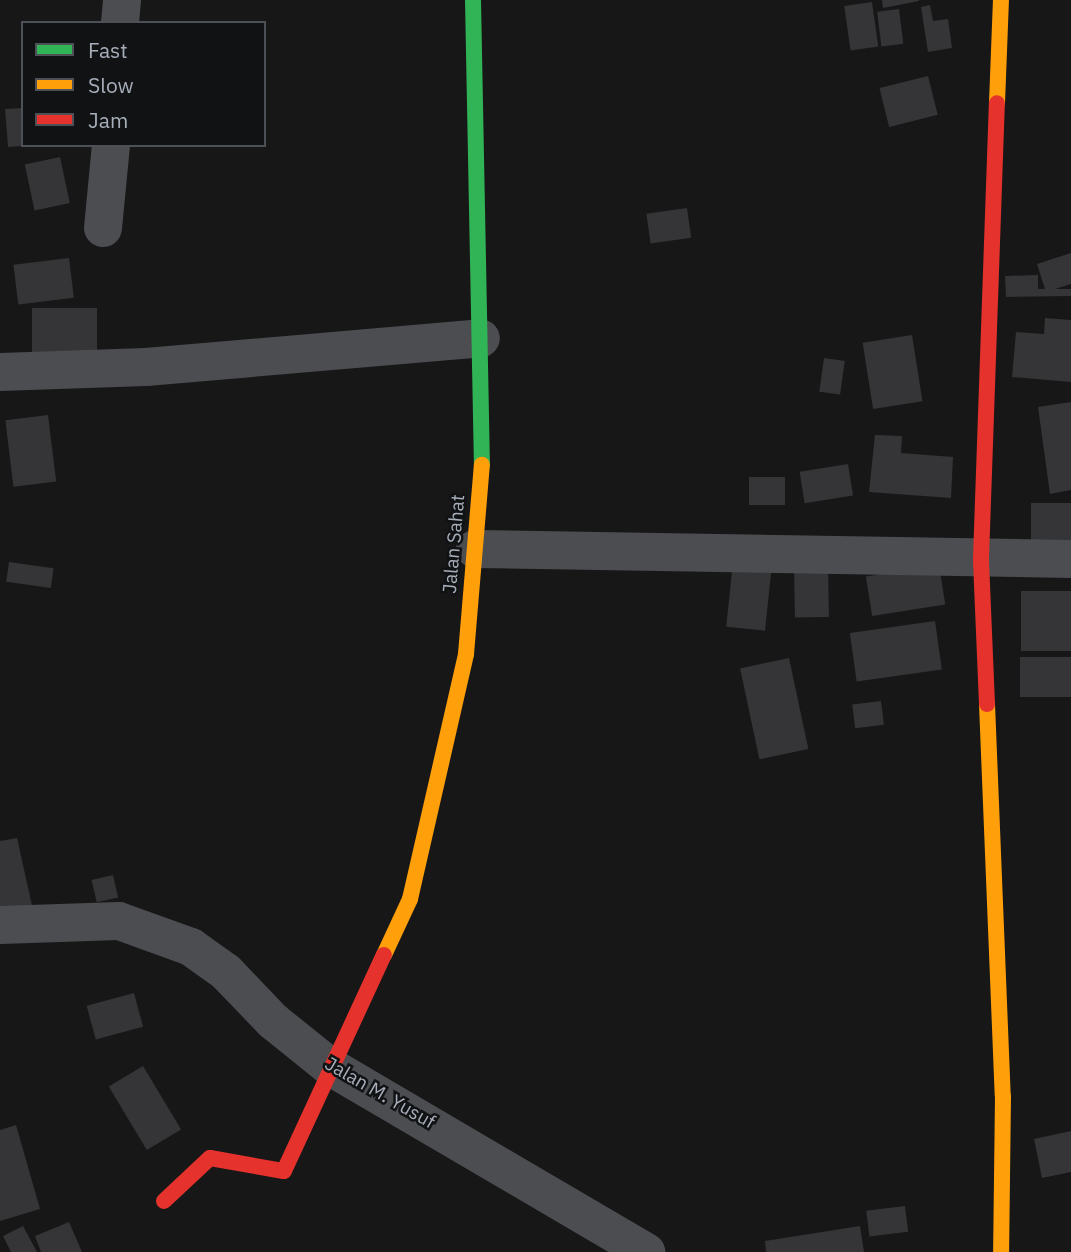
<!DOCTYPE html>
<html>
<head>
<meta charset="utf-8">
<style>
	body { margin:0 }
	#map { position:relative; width:1071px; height:1252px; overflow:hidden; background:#171718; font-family:"IBM Plex Sans",sans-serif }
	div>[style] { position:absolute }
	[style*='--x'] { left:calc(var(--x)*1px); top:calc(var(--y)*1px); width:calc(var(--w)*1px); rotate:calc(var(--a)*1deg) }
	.building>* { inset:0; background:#353537; transform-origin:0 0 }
	.street>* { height:38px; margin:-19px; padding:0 19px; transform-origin:19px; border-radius:19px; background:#4b4d51 }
	.fast>* { height:16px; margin:-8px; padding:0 8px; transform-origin:8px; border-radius:8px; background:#30b455 }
	.slow>* { height:16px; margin:-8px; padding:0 8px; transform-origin:8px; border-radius:8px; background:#ff9f0a }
	.jam>* { height:16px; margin:-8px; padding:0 8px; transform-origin:8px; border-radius:8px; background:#e5322d }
	span { translate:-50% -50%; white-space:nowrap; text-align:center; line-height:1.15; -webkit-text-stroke:5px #111214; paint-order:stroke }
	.street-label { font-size:19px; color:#a7aeba }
	.legend { position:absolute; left:21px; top:21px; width:245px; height:126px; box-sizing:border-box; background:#111214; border:2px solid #4d5056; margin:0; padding:9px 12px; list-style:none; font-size:21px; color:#a7aeba }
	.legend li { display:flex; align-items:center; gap:14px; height:35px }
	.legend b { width:35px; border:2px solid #4d5056 }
</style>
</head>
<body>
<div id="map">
	<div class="building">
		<div style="clip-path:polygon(882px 0,919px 0,919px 1px,883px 8px)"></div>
		<div style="left:872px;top:2px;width:45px;height:28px;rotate:82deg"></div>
		<div style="clip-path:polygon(930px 5px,933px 21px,948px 19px,952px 48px,928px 52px,921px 7px)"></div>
		<div style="left:899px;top:9px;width:35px;height:22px;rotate:83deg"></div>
		<div style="left:928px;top:76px;width:40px;height:50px;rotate:76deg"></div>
		<div style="clip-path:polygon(23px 108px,23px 146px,8px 147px,5px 109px)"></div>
		<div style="left:60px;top:157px;width:47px;height:36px;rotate:78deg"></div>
		<div style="left:687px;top:208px;width:30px;height:41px;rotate:82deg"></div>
		<div style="clip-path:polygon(1071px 253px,1071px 284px,1055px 289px,1071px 289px,1071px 296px,1006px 297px,1005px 276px,1038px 275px,1038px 289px,1045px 289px,1037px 264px)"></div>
		<div style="left:69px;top:258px;width:40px;height:56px;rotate:83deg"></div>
		<div style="left:32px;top:308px;width:65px;height:54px"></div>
		<div style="clip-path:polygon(1045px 318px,1071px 320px,1071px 382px,1012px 377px,1016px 332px,1044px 334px)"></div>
		<div style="left:912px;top:335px;width:67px;height:50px;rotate:81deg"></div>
		<div style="left:824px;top:358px;width:21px;height:34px;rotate:8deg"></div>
		<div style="clip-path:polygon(1071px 402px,1071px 490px,1050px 494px,1038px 407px)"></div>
		<div style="left:48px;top:415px;width:67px;height:43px;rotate:83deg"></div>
		<div style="clip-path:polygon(875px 435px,902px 436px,901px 453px,953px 457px,951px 498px,869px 492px)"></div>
		<div style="left:848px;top:464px;width:32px;height:49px;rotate:81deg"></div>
		<div style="left:749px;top:477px;width:36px;height:28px"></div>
		<div style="left:1071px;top:503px;width:46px;height:40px;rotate:90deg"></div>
		<div style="left:9px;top:562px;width:45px;height:20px;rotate:8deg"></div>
		<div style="left:733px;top:562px;width:39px;height:65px;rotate:6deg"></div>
		<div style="left:828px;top:563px;width:54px;height:34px;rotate:89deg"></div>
		<div style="left:939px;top:565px;width:40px;height:74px;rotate:81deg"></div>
		<div style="left:1071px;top:591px;width:60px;height:50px;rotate:90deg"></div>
		<div style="left:935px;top:621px;width:49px;height:86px;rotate:82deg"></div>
		<div style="left:1071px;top:657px;width:40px;height:51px;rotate:90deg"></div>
		<div style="left:789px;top:658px;width:93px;height:50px;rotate:78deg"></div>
		<div style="left:881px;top:701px;width:24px;height:29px;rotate:83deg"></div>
		<div style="clip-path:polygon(17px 838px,33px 910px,0 917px,0 841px)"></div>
		<div style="left:113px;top:875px;width:23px;height:22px;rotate:77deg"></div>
		<div style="left:134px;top:993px;width:35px;height:49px;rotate:75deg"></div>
		<div style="left:143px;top:1066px;width:74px;height:40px;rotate:59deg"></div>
		<div style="clip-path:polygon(16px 1125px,40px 1209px,0 1221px,0 1130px)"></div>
		<div style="clip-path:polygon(1071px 1131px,1071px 1172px,1042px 1178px,1034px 1139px)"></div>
		<div style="left:905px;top:1206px;width:26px;height:39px;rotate:83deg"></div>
		<div style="clip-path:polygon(69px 1222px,82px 1252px,41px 1252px,35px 1236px)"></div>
		<div style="clip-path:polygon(23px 1226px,37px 1252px,11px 1252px,3px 1236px)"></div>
		<div style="clip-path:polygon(860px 1226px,864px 1252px,766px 1252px,765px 1241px)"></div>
	</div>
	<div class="street">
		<div style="--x:120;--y:23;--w:23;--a:-85"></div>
		<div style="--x:103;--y:228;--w:83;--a:-84.5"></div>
		<div style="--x:0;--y:372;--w:146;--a:-2"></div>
		<div style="--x:146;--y:367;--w:336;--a:-4.9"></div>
		<div style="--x:475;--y:549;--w:596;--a:0.96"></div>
		<div style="--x:0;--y:925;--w:119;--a:-1.9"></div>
		<div style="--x:119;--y:921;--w:77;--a:19.9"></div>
		<div style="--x:191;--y:947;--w:43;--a:35.5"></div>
		<div style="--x:226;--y:972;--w:68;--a:46.2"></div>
		<div style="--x:273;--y:1021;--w:72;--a:38.8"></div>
		<div style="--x:329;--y:1066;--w:368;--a:30.4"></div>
	</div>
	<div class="fast">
		<div style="--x:473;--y:0;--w:465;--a:88.9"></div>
	</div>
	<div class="slow">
		<div style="--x:997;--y:103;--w:103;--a:-87.8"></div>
		<div style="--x:987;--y:704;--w:392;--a:87.7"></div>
		<div style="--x:1003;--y:1096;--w:156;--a:90.7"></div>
		<div style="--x:384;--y:955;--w:62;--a:-65.1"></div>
		<div style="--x:410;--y:899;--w:251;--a:-77.1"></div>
		<div style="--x:466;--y:654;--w:190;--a:-85.2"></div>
	</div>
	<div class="jam">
		<div style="--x:987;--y:704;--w:146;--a:-92.4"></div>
		<div style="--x:981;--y:558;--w:455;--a:-88"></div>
		<div style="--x:164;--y:1201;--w:63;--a:-43.1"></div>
		<div style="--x:210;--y:1158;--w:75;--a:10"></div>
		<div style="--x:284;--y:1171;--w:238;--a:-65.2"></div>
	</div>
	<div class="street-label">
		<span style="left:454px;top:544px;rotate:-85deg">Jalan Sahat</span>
		<span style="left:380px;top:1093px;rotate:30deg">Jalan M. Yusuf</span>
	</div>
	<ul class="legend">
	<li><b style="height:9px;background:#30b455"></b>Fast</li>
	<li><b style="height:9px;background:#ff9f0a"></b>Slow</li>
	<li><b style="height:9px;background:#e5322d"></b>Jam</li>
	</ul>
</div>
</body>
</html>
